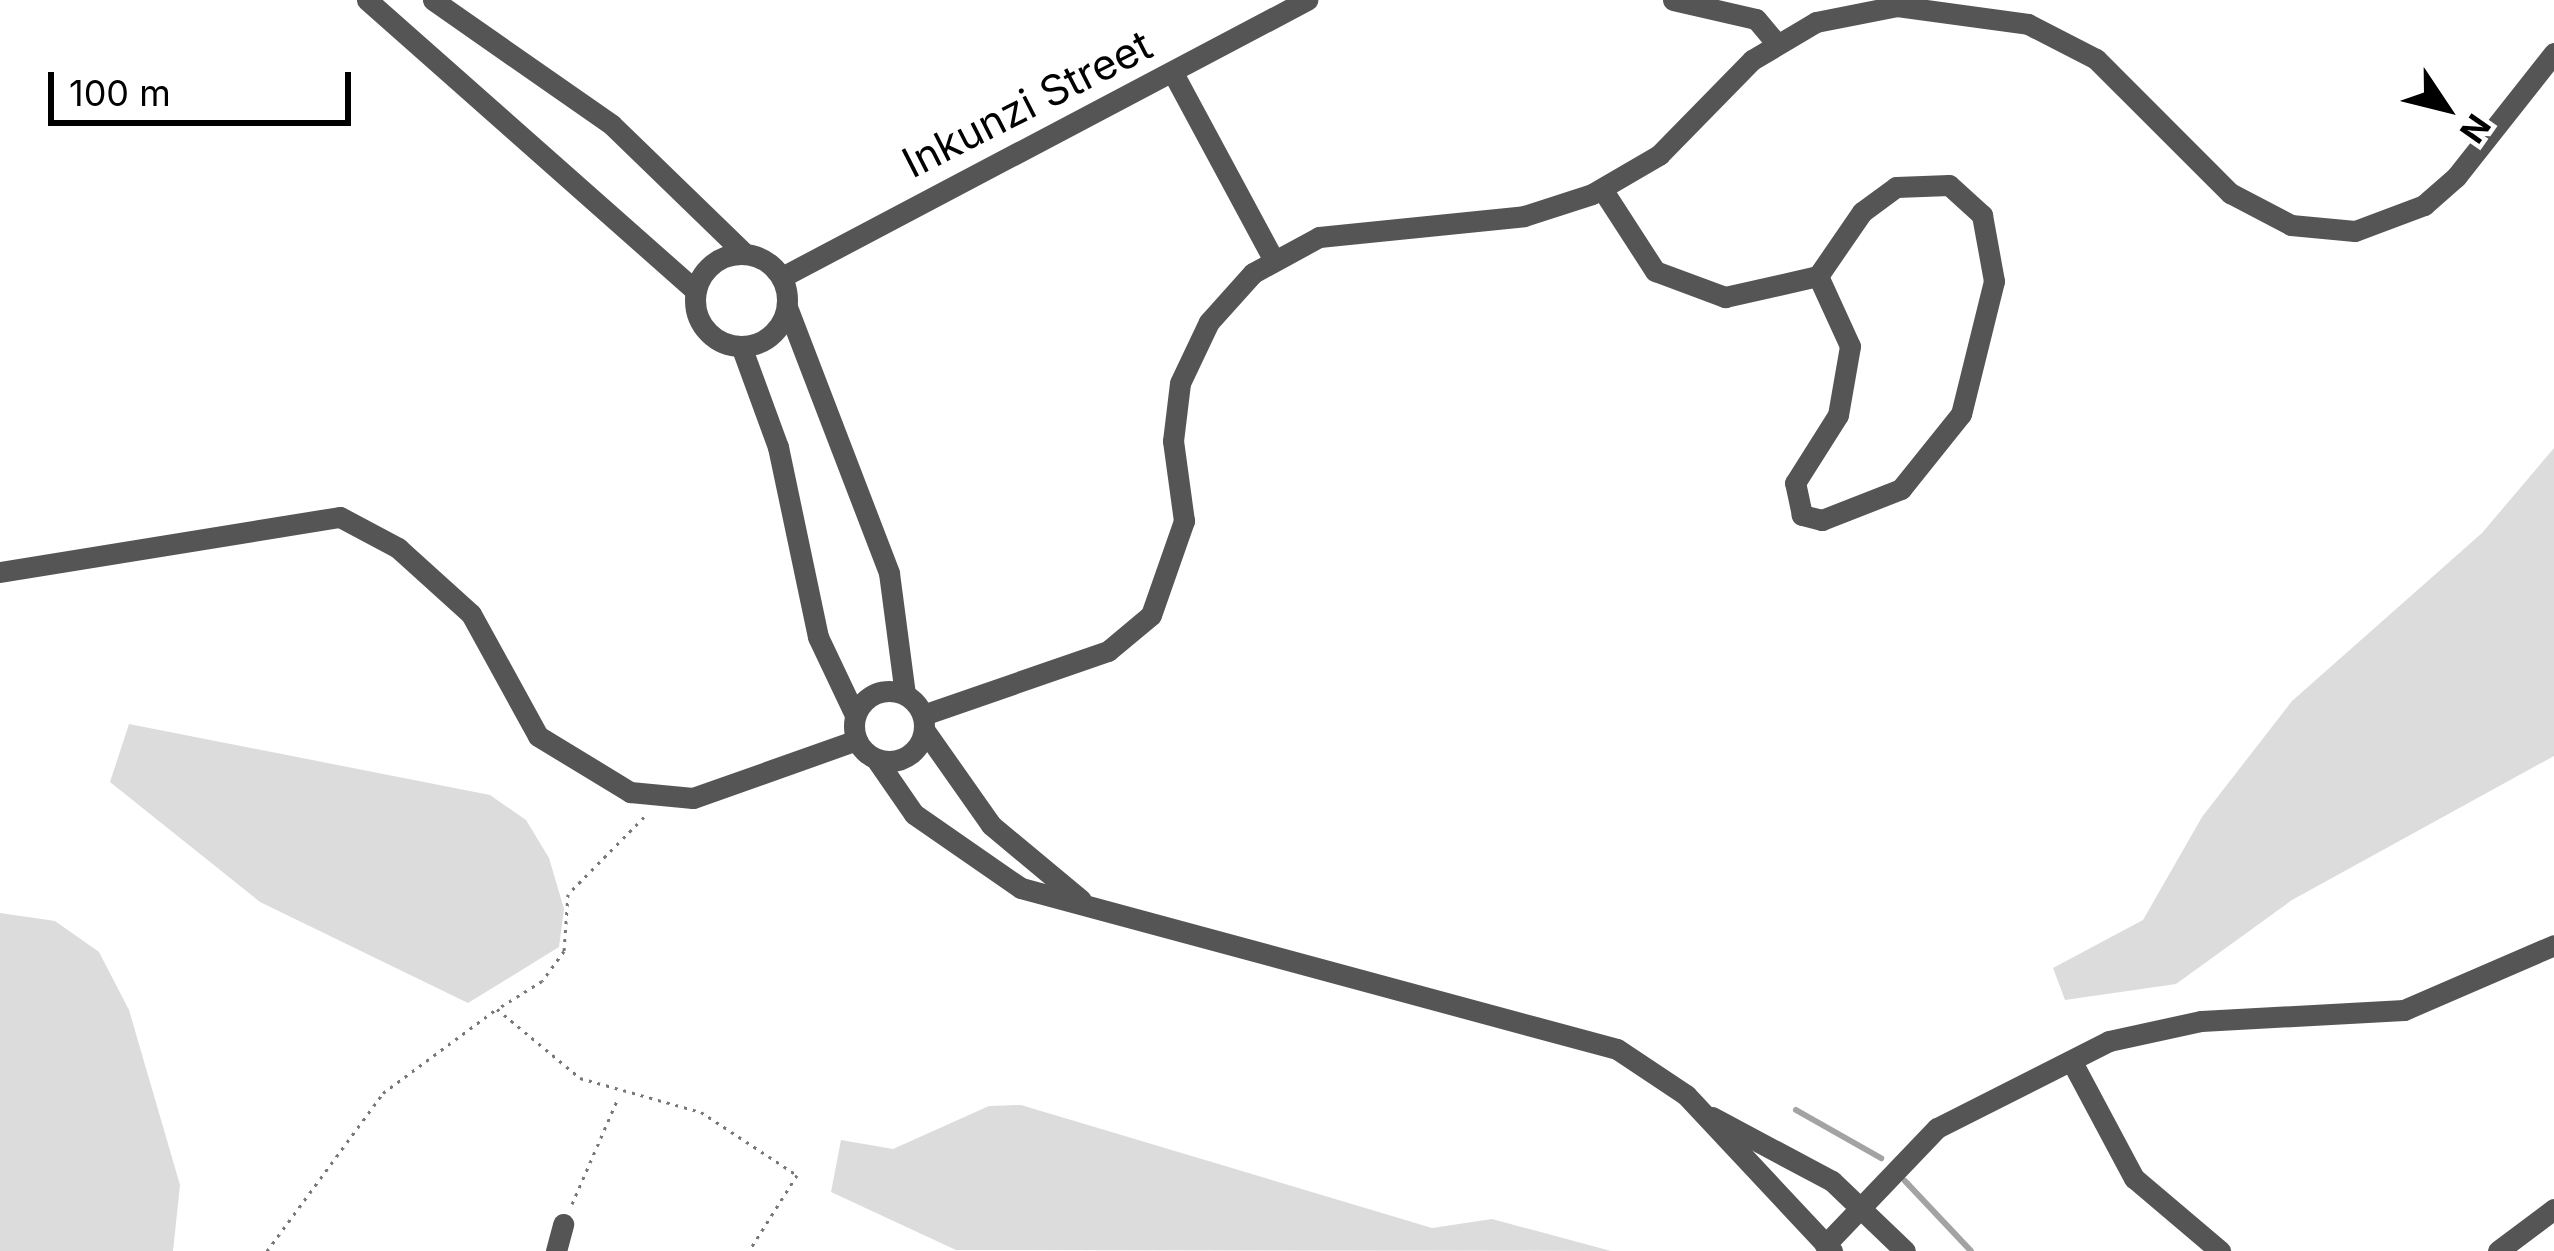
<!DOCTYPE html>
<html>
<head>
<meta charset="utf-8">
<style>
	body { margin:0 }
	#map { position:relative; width:2554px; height:1251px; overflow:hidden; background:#fff; font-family:Inter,sans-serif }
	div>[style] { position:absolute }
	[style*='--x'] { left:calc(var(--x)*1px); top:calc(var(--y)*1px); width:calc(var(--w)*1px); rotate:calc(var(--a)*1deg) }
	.green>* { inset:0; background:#dcdcdc }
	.stream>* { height:6px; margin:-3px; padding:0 3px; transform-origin:3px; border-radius:3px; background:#a3a3a3 }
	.path>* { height:3px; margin-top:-1.5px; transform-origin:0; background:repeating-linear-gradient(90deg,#777 0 3px,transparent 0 9px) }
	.street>* { height:21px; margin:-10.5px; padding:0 10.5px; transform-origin:10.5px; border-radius:10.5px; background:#555 }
	.street>.ring { margin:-10.5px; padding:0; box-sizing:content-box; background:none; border:21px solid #555; border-radius:50% }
	span { translate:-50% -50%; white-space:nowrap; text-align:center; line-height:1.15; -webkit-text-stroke:12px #fff; paint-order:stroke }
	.street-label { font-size:42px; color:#000 }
	.north { position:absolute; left:2386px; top:48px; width:120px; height:120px; -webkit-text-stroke:9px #fff; paint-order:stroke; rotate:125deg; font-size:33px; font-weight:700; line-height:48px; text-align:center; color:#000 }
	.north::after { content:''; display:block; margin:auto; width:42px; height:54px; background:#000; clip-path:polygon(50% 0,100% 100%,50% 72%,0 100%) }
	.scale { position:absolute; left:48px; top:72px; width:303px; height:54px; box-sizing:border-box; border:6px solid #000; border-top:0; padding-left:15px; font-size:36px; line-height:42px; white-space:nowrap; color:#000; -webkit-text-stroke:9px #fff; paint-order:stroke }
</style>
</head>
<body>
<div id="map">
	<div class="green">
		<div style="clip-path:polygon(2554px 448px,2554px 756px,2292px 900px,2176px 984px,2065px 1000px,2053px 968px,2143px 920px,2202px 817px,2292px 701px,2482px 533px)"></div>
		<div style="clip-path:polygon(129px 724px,490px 795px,526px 820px,549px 858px,564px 909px,559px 947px,468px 1003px,260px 902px,110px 782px)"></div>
		<div style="clip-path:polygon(0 913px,55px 921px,99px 952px,129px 1010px,180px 1185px,173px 1251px,0 1251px)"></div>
		<div style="clip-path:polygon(1021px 1105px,1432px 1228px,1492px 1219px,1611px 1251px,956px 1250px,831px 1192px,841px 1140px,893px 1149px,989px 1106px)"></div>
	</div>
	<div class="stream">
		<div style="--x:1796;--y:1110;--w:98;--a:29.5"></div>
		<div style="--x:1905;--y:1181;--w:96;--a:46.7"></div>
	</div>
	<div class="path">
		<div style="--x:644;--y:817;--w:108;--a:134.6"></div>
		<div style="--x:568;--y:894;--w:57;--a:94"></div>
		<div style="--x:564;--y:951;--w:37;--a:126"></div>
		<div style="--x:542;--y:981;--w:53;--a:148.1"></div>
		<div style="--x:497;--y:1009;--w:108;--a:39.7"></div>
		<div style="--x:580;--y:1078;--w:126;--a:15.7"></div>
		<div style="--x:701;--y:1112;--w:115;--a:33.3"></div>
		<div style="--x:797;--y:1175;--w:90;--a:122.3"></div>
		<div style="--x:572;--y:1204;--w:116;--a:-66.5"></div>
		<div style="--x:267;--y:1251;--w:196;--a:-53.7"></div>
		<div style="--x:383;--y:1093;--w:139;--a:-36.5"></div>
	</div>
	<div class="street">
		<div style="--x:367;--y:0;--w:439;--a:41.5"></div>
		<div style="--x:433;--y:0;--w:218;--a:34.9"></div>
		<div style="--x:612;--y:125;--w:185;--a:44.1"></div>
		<div style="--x:1673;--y:0;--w:85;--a:12.9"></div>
		<div style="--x:1756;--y:19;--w:31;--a:50"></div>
		<div style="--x:1173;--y:73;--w:211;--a:61.7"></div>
		<div style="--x:1602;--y:189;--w:98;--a:57.1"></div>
		<div style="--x:1655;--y:271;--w:75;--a:20.4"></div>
		<div style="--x:1725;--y:297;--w:95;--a:-12.7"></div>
		<div style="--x:1818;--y:276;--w:78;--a:-55.5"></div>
		<div style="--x:1862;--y:212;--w:42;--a:-36.3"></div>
		<div style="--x:1896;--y:187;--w:53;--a:-2.2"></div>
		<div style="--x:1949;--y:185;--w:45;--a:42.3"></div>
		<div style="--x:1982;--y:215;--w:67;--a:79.7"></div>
		<div style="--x:1994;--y:281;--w:137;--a:103.9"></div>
		<div style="--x:1961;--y:414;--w:96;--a:128.7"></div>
		<div style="--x:1901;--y:489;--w:85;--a:158.6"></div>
		<div style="--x:1822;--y:520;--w:21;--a:-166"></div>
		<div style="--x:1802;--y:515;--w:33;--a:-102"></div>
		<div style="--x:1795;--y:483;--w:80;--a:-57.7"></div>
		<div style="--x:1838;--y:415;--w:70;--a:-80.1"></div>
		<div style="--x:1850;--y:346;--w:77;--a:-114.6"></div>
		<div class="ring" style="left:695px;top:254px;width:71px;height:71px"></div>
		<div style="--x:782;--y:277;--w:594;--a:-27.82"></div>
		<div style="--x:787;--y:307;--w:285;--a:69"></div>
		<div style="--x:889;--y:573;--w:122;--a:82.5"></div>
		<div style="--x:741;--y:346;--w:108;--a:69.9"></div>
		<div style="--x:778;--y:447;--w:194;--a:78.1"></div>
		<div style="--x:818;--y:637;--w:86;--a:64.6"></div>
		<div style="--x:0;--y:572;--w:344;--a:-9.2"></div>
		<div style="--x:340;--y:517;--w:66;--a:28.1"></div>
		<div style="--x:398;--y:548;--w:98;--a:42.1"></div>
		<div style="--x:471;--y:614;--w:139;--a:61.2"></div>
		<div style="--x:538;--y:736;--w:108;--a:31.3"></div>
		<div style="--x:630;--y:792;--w:63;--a:5.4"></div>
		<div style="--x:693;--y:798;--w:174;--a:-19.5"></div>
		<div class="ring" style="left:854px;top:691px;width:49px;height:49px"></div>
		<div style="--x:923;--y:715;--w:196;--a:-19.1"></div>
		<div style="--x:1108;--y:651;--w:56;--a:-39.9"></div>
		<div style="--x:1151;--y:615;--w:100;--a:-70.7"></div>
		<div style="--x:1184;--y:521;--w:81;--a:-97.8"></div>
		<div style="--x:1173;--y:441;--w:58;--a:-83.1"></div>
		<div style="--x:1180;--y:383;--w:68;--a:-64.6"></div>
		<div style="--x:1209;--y:322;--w:66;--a:-48.1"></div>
		<div style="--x:1253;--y:273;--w:75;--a:-28.6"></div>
		<div style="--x:1319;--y:237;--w:206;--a:-5.8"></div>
		<div style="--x:1524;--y:216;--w:71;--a:-17.9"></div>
		<div style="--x:1592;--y:194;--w:78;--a:-30.2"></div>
		<div style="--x:1659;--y:155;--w:133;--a:-45.6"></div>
		<div style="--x:1752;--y:60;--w:74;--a:-30.7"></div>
		<div style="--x:1816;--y:22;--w:83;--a:-11.2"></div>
		<div style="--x:1897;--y:6;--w:132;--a:7.8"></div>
		<div style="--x:2028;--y:24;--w:76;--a:27.2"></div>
		<div style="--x:2096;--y:59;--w:190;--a:45"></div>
		<div style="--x:2230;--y:193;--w:69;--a:27.7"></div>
		<div style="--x:2291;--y:225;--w:64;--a:5.4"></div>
		<div style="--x:2355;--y:231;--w:74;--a:-20.6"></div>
		<div style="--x:2424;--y:205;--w:43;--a:-41.2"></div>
		<div style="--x:2456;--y:177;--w:158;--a:-51.7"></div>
		<div style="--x:925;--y:731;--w:115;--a:54.9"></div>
		<div style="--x:991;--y:825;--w:117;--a:39.8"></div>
		<div style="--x:876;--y:759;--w:67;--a:55.4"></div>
		<div style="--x:914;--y:814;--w:130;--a:34.7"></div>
		<div style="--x:1021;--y:888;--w:617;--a:15.12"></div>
		<div style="--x:1617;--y:1049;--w:83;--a:33.7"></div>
		<div style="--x:1686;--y:1095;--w:214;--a:46.9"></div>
		<div style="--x:2072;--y:1062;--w:132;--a:61.9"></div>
		<div style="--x:2134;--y:1178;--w:113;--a:40.3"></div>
		<div style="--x:1712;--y:1117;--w:136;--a:28.1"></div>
		<div style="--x:1832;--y:1181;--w:101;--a:43.8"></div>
		<div style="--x:1825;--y:1245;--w:162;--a:-46.3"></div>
		<div style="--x:1937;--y:1128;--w:193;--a:-26.8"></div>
		<div style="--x:2109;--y:1041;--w:94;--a:-12.3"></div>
		<div style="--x:2201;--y:1021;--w:203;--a:-3.1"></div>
		<div style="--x:2404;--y:1010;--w:163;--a:-23.4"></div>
		<div style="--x:556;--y:1251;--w:28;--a:-75"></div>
		<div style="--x:2498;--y:1251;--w:70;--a:-36.9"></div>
	</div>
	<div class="street-label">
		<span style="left:1027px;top:104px;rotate:-27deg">Inkunzi Street</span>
	</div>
	<div class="north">N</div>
	<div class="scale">100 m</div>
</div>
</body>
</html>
